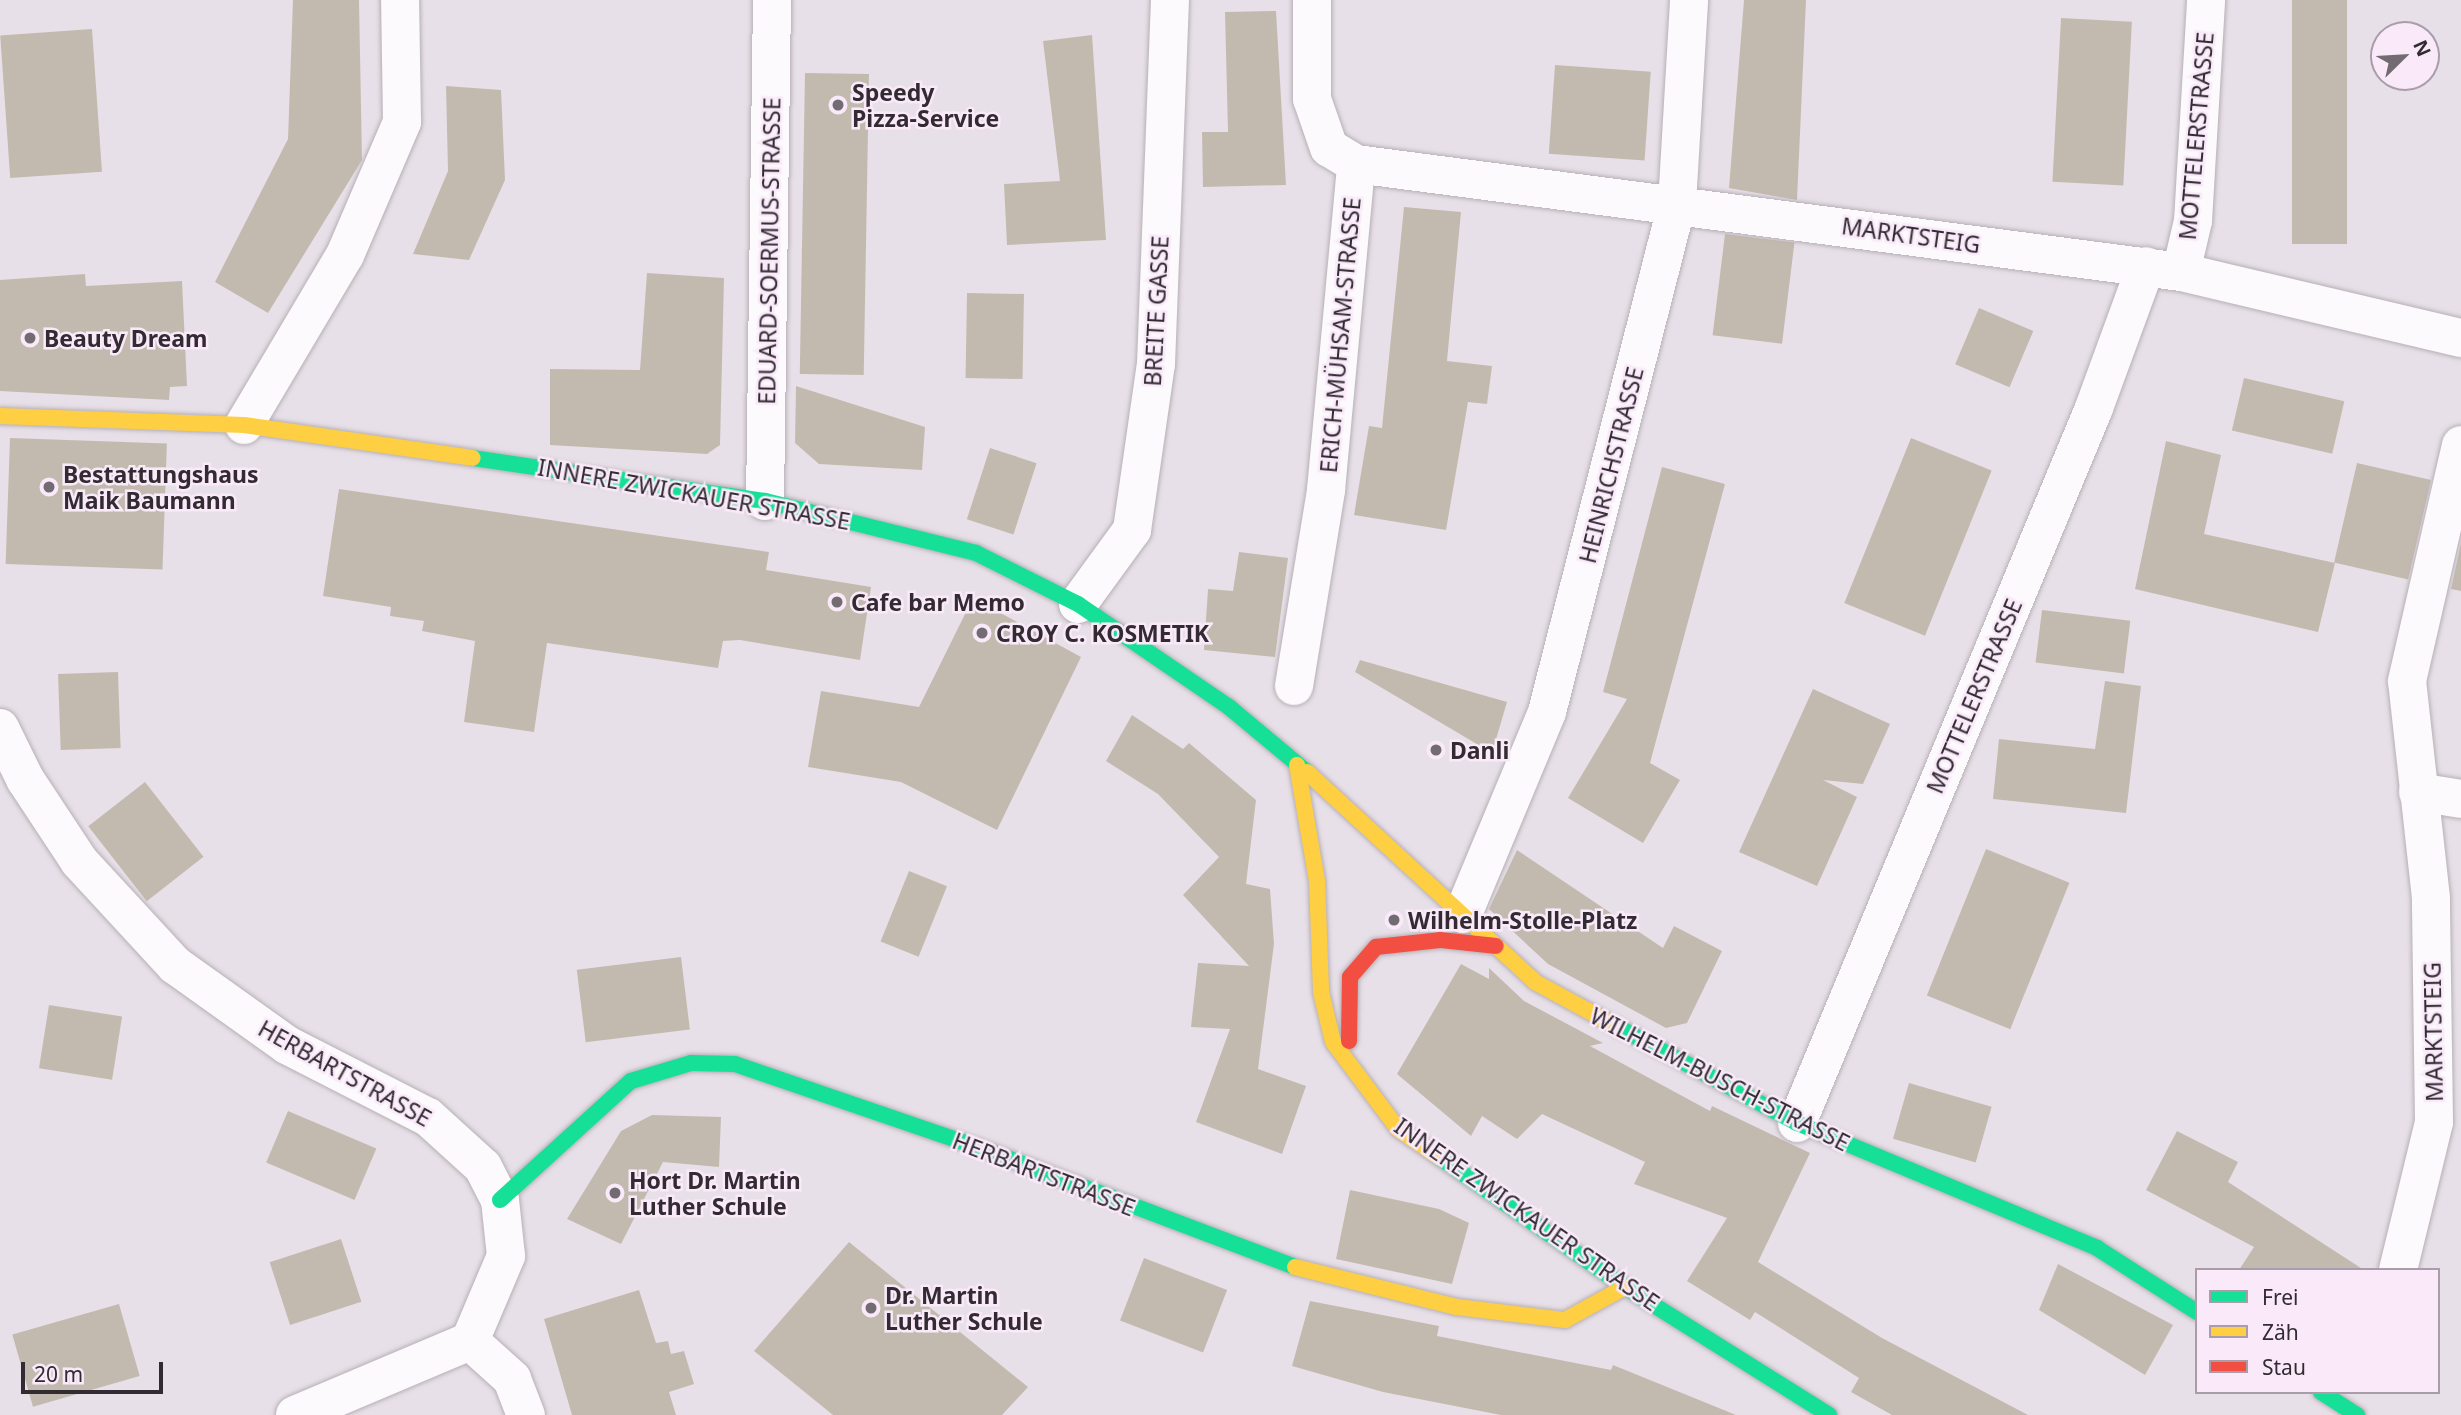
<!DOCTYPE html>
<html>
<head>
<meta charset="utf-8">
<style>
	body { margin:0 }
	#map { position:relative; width:2461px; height:1415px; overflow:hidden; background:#e8e0e8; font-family:"Noto Sans",sans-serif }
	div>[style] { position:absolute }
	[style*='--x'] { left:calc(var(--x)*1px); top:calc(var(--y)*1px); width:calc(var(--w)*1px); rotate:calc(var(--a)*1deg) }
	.building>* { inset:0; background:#c3baaf; transform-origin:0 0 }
	.roads { filter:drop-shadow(0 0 2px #b6b0b6) drop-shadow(0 0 2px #b6b0b6) }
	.street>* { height:38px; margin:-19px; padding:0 19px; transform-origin:19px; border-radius:19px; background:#fcfafc }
	.fast>* { height:16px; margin:-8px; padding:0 8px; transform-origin:8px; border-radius:8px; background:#16e098 }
	.slow>* { height:16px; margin:-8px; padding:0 8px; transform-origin:8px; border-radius:8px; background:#ffcf43 }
	.jam>* { height:16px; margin:-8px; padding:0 8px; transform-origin:8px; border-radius:8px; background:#f24e42 }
	.dots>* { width:19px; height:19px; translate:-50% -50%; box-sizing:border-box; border:4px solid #f9e9f9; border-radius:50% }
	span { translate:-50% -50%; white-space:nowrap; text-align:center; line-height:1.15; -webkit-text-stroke:5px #f9e9f9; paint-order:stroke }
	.poi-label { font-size:23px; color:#322c32; font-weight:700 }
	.left { translate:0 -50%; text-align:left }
	.street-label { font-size:23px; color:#322c32 }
	.legend { position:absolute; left:2195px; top:1268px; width:245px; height:126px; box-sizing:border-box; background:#f9e9f9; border:2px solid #a99da9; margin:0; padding:9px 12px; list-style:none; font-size:21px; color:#322c32 }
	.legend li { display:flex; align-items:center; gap:14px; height:35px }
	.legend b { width:35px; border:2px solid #a99da9 }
	.north { position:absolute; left:2370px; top:21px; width:70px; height:70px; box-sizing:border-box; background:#f9e9f9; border:2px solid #a99da9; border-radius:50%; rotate:66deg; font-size:19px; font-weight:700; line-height:28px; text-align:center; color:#322c32 }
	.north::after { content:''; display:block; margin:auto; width:24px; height:32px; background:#726b72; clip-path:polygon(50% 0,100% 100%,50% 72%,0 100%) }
	.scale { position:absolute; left:21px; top:1362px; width:142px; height:32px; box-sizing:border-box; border:4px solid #322c32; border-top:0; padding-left:9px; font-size:21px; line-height:24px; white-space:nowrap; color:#322c32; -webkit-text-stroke:5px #f9e9f9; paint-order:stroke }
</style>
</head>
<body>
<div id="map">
	<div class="building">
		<div style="clip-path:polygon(293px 0,359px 0,362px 160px,268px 313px,215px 282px,288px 139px)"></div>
		<div style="clip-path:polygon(1744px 0,1806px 0,1797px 200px,1729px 188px)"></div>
		<div style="left:2292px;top:0;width:55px;height:244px"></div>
		<div style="clip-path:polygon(1276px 11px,1286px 185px,1203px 187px,1202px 132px,1228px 132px,1225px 12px)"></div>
		<div style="left:2061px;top:18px;width:71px;height:164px;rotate:3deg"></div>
		<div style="left:92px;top:29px;width:143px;height:92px;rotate:86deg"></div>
		<div style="clip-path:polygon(1092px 35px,1106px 240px,1007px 245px,1004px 184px,1060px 181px,1043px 41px)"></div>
		<div style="left:1555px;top:65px;width:96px;height:89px;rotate:4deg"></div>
		<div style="left:805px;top:73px;width:64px;height:301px;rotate:1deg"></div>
		<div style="clip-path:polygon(446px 86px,501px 90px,505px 180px,469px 260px,413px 254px,448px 171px)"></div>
		<div style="clip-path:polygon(1404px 207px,1461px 212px,1447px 361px,1492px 366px,1487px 404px,1468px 402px,1446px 530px,1354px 515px,1369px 426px,1382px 428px)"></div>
		<div style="left:1725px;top:234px;width:70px;height:102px;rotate:7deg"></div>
		<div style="clip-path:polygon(647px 273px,724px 278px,720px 445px,707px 454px,550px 445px,550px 369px,640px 370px)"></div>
		<div style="clip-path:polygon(85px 274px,86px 286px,182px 281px,187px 386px,170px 387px,169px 400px,0 391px,0 280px)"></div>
		<div style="left:967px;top:293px;width:57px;height:85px;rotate:1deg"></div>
		<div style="left:1979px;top:308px;width:59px;height:61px;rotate:23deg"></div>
		<div style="left:2244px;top:378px;width:103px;height:54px;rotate:13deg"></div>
		<div style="clip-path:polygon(796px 386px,925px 427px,922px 470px,819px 464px,795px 443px)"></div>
		<div style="left:10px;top:438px;width:157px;height:126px;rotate:2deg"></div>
		<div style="left:1911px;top:438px;width:87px;height:178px;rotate:22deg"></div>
		<div style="clip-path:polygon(2166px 441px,2221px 455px,2204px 534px,2335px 563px,2318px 632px,2135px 589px)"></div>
		<div style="left:990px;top:448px;width:49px;height:75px;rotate:18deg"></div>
		<div style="left:2357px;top:463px;width:76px;height:102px;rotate:13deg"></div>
		<div style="clip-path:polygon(1662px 467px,1725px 484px,1650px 763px,1680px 780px,1643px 843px,1568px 798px,1627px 699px,1603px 692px)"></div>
		<div style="clip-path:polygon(339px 489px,769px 552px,766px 570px,871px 587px,860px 660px,740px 640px,723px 641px,718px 668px,547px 643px,534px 732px,464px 722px,475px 641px,422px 631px,424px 621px,390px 616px,391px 607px,323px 596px)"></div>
		<div style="clip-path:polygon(2461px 543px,2461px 591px,2451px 589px)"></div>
		<div style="clip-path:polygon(1239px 552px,1288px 558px,1275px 657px,1204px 650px,1208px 589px,1233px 591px)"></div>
		<div style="clip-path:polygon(973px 598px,1081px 657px,997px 830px,901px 782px,808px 767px,821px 691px,919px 707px)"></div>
		<div style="left:2042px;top:610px;width:89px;height:53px;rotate:7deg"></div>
		<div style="clip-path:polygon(1360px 660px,1507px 702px,1492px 753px,1355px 672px)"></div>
		<div style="left:118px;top:672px;width:76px;height:60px;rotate:88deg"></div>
		<div style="clip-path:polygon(2105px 681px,2141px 686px,2126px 813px,1993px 799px,1999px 739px,2095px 749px)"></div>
		<div style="clip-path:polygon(1813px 689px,1890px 724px,1863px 784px,1823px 780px,1857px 797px,1817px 886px,1739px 852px)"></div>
		<div style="clip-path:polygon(1132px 715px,1183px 749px,1189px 743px,1256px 800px,1246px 884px,1270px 889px,1274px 944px,1258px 1069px,1306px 1086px,1282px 1154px,1196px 1122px,1230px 1029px,1191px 1027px,1198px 963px,1249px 966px,1183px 895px,1219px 857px,1158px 794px,1106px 761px)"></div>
		<div style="left:145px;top:782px;width:95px;height:72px;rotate:52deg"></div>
		<div style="left:1986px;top:849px;width:90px;height:158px;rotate:22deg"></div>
		<div style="clip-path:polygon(1517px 850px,1663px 948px,1674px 926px,1722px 951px,1687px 1023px,1666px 1028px,1548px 964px,1489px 909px)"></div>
		<div style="left:909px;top:871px;width:41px;height:76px;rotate:22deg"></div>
		<div style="left:681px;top:957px;width:73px;height:105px;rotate:83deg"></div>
		<div style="clip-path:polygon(1461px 964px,1489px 979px,1489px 968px,1524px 1001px,1603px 1043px,1590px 1046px,1710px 1111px,1712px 1106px,1810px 1153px,1758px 1262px,1882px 1338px,2028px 1415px,1892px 1415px,1851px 1392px,1859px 1378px,1755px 1312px,1750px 1320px,1687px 1281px,1727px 1218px,1634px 1184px,1645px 1162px,1542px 1114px,1517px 1139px,1482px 1116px,1471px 1136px,1397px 1074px)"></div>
		<div style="left:49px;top:1005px;width:74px;height:64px;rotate:9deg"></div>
		<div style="left:1909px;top:1083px;width:86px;height:58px;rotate:16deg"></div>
		<div style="left:288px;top:1111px;width:96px;height:56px;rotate:23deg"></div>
		<div style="clip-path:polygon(652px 1115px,721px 1117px,719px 1167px,663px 1162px,621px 1244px,567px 1219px,621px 1131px)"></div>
		<div style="clip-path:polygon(2177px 1131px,2238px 1162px,2228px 1182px,2364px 1270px,2239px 1270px,2254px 1247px,2146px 1190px)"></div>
		<div style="clip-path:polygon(1350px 1190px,1439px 1209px,1469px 1223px,1452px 1284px,1336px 1259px)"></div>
		<div style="left:341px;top:1239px;width:66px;height:75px;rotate:72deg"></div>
		<div style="clip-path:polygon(849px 1242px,1028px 1387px,1002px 1415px,833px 1415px,754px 1351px)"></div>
		<div style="left:1144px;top:1258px;width:89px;height:67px;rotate:21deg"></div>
		<div style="clip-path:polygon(2058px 1264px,2173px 1325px,2145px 1375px,2039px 1310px)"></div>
		<div style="clip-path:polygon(639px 1290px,656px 1343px,668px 1341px,671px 1354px,684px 1351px,694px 1384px,669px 1392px,676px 1415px,572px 1415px,544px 1319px)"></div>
		<div style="clip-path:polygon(1310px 1301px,1439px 1326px,1437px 1336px,1611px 1370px,1613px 1365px,1736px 1415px,1501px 1415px,1383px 1392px,1292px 1366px)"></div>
		<div style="left:119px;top:1304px;width:75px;height:111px;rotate:74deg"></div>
	</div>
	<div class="roads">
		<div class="street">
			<div style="--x:1356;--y:164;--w:832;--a:7.46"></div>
			<div style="--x:2181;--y:272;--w:288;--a:13.3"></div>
			<div style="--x:2181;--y:272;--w:52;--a:-76.8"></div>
			<div style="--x:2193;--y:221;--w:221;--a:-86.6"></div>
			<div style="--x:244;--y:425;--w:198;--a:-59.3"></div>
			<div style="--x:345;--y:255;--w:145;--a:-66.8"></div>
			<div style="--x:402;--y:122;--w:122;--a:-90.9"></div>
			<div style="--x:765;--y:501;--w:501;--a:-89.2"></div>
			<div style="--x:1078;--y:604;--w:92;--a:-53.9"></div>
			<div style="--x:1132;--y:530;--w:168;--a:-81.8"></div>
			<div style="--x:1156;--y:364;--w:364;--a:-87.8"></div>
			<div style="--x:1294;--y:686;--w:199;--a:-80.7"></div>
			<div style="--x:1326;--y:490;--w:327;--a:-84.7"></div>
			<div style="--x:1356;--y:164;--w:31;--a:-149"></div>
			<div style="--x:1329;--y:148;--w:52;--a:-109.1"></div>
			<div style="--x:1312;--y:99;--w:99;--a:-90"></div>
			<div style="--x:0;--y:728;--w:57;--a:63.9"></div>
			<div style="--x:25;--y:779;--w:98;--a:56.6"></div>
			<div style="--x:79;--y:861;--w:142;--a:47.3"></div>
			<div style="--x:175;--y:965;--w:138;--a:35.5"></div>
			<div style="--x:287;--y:1045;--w:158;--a:27.1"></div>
			<div style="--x:428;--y:1117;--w:74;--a:42.3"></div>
			<div style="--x:483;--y:1167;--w:37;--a:63"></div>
			<div style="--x:500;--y:1200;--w:56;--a:83.9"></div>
			<div style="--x:506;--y:1256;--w:92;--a:113"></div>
			<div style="--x:470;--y:1341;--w:190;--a:157.1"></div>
			<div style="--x:2418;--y:792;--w:44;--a:9.2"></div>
			<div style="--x:1463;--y:914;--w:219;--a:-67.4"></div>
			<div style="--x:1547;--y:712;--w:524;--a:-75.65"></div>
			<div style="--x:1677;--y:204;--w:204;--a:-86.6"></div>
			<div style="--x:1797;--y:1123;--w:774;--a:-67.44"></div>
			<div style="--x:2094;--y:408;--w:151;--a:-69.9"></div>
			<div style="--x:2398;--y:1270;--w:152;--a:-76.3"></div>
			<div style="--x:2434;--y:1122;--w:224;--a:-90.8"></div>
			<div style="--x:2431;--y:898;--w:218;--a:-96.3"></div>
			<div style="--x:2407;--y:681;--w:242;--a:-77.1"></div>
			<div style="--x:470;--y:1341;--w:57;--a:42.1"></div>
			<div style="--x:512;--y:1379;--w:39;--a:69"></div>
		</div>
		<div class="fast">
			<div style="--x:473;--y:458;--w:295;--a:8.4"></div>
			<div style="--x:765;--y:501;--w:217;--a:13.8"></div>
			<div style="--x:976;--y:553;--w:114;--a:26.6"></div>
			<div style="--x:1078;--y:604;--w:183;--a:34.3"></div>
			<div style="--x:1229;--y:707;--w:102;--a:39.8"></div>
			<div style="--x:1616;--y:1026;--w:205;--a:28.2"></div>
			<div style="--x:1797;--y:1123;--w:325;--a:22.6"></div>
			<div style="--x:2097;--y:1248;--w:119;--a:32.6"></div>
			<div style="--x:1439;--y:1157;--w:227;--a:35"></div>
			<div style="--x:1625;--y:1287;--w:241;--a:32.1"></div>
			<div style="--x:500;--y:1200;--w:177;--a:-42.3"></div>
			<div style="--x:631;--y:1081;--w:63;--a:-16.7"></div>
			<div style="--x:691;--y:1063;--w:44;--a:1.3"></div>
			<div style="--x:735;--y:1064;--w:257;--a:18.9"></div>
			<div style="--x:978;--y:1147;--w:339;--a:20.7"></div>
			<div style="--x:2321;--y:1392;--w:43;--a:32.6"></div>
		</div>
		<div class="slow">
			<div style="--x:0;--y:416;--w:244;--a:2.1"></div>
			<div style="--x:244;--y:425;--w:231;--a:8.2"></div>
			<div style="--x:1297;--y:765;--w:118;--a:80.2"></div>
			<div style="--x:1317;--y:881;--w:111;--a:87.9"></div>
			<div style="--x:1321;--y:992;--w:51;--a:76.5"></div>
			<div style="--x:1333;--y:1042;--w:109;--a:53.2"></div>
			<div style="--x:1398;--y:1129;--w:50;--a:34.3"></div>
			<div style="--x:1307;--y:772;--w:310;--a:42.6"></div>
			<div style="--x:1535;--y:982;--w:92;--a:28.5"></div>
			<div style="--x:1295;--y:1267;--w:167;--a:13.9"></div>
			<div style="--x:1457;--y:1307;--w:109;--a:6.9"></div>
			<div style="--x:1565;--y:1320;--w:68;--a:-28.8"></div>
		</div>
		<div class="jam">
			<div style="--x:1349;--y:1041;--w:64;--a:-89.1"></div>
			<div style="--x:1350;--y:977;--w:40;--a:-49"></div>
			<div style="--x:1376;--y:947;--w:64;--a:-6.2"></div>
			<div style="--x:1440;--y:940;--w:56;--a:6.1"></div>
		</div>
	</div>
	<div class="dots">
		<div style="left:838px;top:105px;background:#726b72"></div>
		<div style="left:30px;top:338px;background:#726b72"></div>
		<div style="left:49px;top:487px;background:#726b72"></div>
		<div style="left:837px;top:602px;background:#726b72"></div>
		<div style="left:982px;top:633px;background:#726b72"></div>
		<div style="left:1436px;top:750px;background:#726b72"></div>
		<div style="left:1394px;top:920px;background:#726b72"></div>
		<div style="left:615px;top:1193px;background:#726b72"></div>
		<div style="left:871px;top:1308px;background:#726b72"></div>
	</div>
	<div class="poi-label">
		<span class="left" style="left:852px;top:105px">Speedy<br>Pizza-Service</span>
		<span class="left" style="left:44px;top:338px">Beauty Dream</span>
		<span class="left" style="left:63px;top:487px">Bestattungshaus<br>Maik Baumann</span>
		<span class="left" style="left:851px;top:602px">Cafe bar Memo</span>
		<span class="left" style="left:996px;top:633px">CROY C. KOSMETIK</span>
		<span class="left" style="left:1450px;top:750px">Danli</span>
		<span class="left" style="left:1408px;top:920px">Wilhelm-Stolle-Platz</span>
		<span class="left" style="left:629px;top:1193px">Hort Dr. Martin<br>Luther Schule</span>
		<span class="left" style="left:885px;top:1308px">Dr. Martin<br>Luther Schule</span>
	</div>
	<div class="street-label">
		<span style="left:2196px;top:136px;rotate:-85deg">MOTTELERSTRASSE</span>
		<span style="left:1911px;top:235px;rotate:8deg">MARKTSTEIG</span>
		<span style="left:769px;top:251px;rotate:-89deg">EDUARD-SOERMUS-STRASSE</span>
		<span style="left:1156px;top:311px;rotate:-87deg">BREITE GASSE</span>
		<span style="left:1340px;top:335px;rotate:-85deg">ERICH-MÜHSAM-STRASSE</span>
		<span style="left:1611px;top:465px;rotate:-76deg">HEINRICHSTRASSE</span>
		<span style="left:694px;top:494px;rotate:10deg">INNERE ZWICKAUER STRASSE</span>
		<span style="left:1974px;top:696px;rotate:-67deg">MOTTELERSTRASSE</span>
		<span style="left:2433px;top:1032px;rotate:-91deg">MARKTSTEIG</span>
		<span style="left:345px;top:1073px;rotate:29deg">HERBARTSTRASSE</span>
		<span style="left:1720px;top:1079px;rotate:27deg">WILHELM-BUSCH-STRASSE</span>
		<span style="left:1044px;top:1174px;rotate:21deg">HERBARTSTRASSE</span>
		<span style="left:1527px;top:1214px;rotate:35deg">INNERE ZWICKAUER STRASSE</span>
	</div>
	<ul class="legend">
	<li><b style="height:9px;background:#16e098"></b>Frei</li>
	<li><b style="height:9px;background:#ffcf43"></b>Zäh</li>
	<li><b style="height:9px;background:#f24e42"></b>Stau</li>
	</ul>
	<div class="north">N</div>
	<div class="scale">20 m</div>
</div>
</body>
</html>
